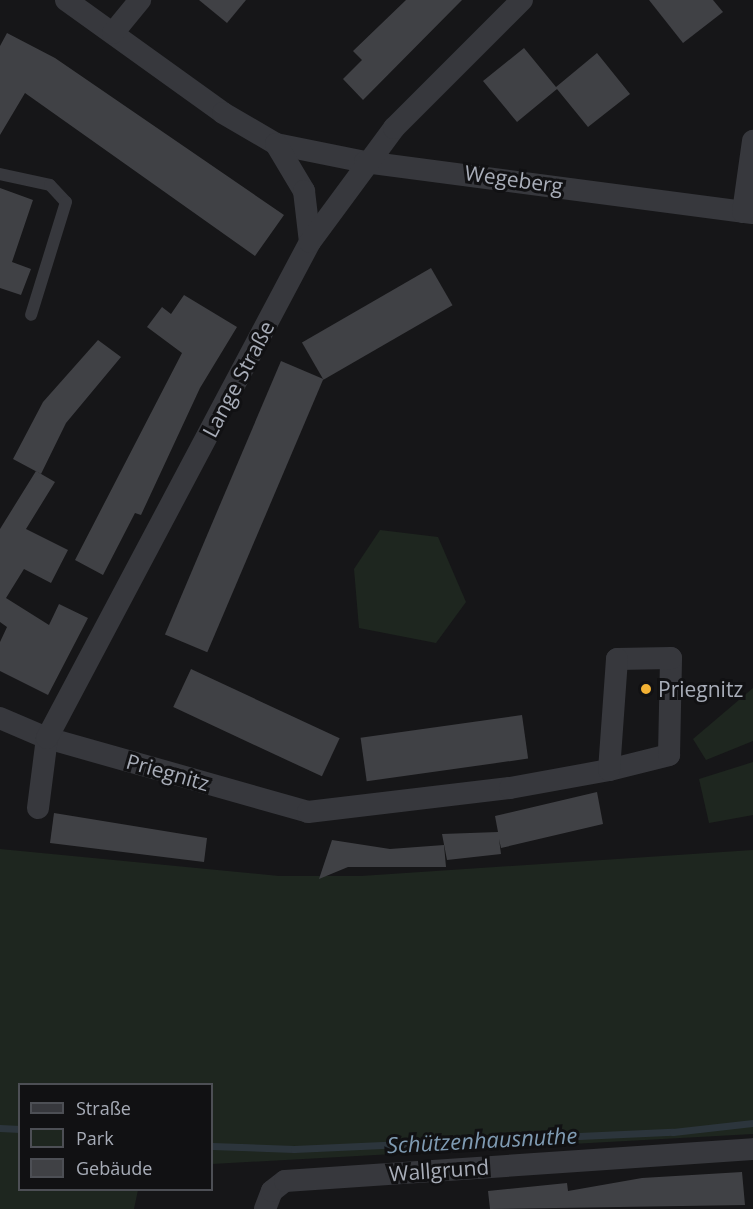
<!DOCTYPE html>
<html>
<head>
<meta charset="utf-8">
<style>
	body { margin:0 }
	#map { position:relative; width:753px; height:1209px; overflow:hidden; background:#161618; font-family:"Open Sans",sans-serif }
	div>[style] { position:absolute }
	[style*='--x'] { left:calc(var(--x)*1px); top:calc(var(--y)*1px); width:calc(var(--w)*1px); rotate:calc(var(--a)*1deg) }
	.green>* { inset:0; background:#1e261f }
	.stream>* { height:7px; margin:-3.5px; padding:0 3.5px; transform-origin:3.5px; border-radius:3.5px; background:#2c353c }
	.building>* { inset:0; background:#404145; transform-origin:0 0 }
	.lane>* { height:12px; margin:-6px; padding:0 6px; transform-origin:6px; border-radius:6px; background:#37383d }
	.street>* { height:22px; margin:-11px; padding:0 11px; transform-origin:11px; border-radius:11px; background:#37383d }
	.dots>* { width:16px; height:16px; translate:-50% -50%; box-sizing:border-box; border:3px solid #111113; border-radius:50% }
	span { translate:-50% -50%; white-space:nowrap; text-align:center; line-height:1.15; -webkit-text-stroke:6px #111113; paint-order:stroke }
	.street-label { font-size:21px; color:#a8adb8 }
	.poi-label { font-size:21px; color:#a8adb8 }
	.left { translate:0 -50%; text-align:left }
	.water-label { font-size:22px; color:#7f9bb3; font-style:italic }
	.legend { position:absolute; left:18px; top:1083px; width:195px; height:108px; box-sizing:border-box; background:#111113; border:2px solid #4d4f55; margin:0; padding:8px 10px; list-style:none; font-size:18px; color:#a8adb8 }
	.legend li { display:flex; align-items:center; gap:12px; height:30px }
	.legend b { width:30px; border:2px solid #4d4f55 }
</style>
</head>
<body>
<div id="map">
	<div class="green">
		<div style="clip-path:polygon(380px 530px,438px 537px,466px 602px,436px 643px,359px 628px,354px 569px)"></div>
		<div style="clip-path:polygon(753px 688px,753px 741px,706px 760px,693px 739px)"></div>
		<div style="clip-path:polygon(753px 762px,753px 815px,709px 823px,699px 779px)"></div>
		<div style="clip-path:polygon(0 849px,279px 876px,361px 876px,753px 850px,753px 1134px,212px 1164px,212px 1084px,20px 1084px,20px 1190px,138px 1190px,134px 1209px,0 1209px)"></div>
	</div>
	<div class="stream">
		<div style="--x:0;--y:1128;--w:20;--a:3"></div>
		<div style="--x:212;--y:1146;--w:82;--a:2.1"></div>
		<div style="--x:294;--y:1149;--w:379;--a:-2.6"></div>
		<div style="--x:673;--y:1132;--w:81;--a:-6.4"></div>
	</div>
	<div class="building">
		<div style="clip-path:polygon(199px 0,246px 0,227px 23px)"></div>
		<div style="clip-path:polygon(406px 0,462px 0,363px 100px,343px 79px,362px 60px,353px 51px)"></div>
		<div style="clip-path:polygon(649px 0,713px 0,723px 12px,683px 43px)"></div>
		<div style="clip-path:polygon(7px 33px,55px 58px,284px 215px,255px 256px,25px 93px,0 135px,0 46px)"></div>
		<div style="clip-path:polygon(524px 48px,556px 87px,597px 53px,630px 94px,588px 127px,557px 89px,517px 122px,483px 81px)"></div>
		<div style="clip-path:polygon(0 188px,33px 200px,12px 262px,31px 269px,21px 295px,0 288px)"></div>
		<div style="left:431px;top:268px;width:43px;height:149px;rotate:60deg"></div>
		<div style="clip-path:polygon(184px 295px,237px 327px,200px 388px,141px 515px,135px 513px,103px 575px,75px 560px,182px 353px,147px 327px,162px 307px,171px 314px)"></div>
		<div style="clip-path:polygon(98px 340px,121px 357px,66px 423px,41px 474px,13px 459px,43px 402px)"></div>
		<div style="left:281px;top:361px;width:46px;height:297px;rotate:23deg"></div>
		<div style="clip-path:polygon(36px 471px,55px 482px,26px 529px,68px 550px,51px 583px,24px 569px,6px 598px,49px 625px,59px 604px,88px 618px,48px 695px,0 671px,0 642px,7px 627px,0 622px,0 529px)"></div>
		<div style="left:191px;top:669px;width:164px;height:42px;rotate:25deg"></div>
		<div style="left:522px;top:715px;width:44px;height:163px;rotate:82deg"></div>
		<div style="clip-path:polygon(597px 792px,603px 824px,501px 848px,499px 839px,501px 854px,447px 860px,442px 834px,498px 832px,495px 816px)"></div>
		<div style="clip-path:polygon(54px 813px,207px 838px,204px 862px,50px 843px)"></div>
		<div style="clip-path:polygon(332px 840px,390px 849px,444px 845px,446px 867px,348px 867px,319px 879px)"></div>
		<div style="clip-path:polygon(742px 1172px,745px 1205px,490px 1209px,488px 1191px,567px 1183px,568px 1191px,642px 1178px)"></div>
	</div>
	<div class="lane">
		<div style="--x:0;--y:174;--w:51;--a:12.4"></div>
		<div style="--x:50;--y:185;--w:23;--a:47"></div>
		<div style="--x:66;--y:202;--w:118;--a:107.2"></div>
	</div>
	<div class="street">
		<div style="--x:66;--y:0;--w:193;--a:35.7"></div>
		<div style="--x:223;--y:113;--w:61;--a:30.3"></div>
		<div style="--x:276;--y:144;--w:91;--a:11.4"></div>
		<div style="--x:365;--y:162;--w:391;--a:7.5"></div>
		<div style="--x:113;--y:33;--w:43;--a:-50.7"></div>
		<div style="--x:276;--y:144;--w:55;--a:59.2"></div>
		<div style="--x:304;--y:191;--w:51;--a:83.3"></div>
		<div style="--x:743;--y:212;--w:72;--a:-82"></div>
		<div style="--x:0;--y:718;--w:51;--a:23.1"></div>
		<div style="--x:47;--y:738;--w:271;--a:15.8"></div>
		<div style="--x:308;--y:812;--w:203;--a:-6.8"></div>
		<div style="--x:510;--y:788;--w:101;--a:-10.3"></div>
		<div style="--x:609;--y:770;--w:62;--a:-14"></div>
		<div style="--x:669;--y:755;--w:97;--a:-88.8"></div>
		<div style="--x:671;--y:658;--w:54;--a:178.9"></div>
		<div style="--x:617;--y:659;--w:111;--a:94.1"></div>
		<div style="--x:38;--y:808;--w:71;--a:-82.7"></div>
		<div style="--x:47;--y:738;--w:561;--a:-62.07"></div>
		<div style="--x:310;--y:242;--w:142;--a:-53.6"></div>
		<div style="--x:394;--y:128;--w:181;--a:-45"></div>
		<div style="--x:265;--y:1209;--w:19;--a:-69"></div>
		<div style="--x:272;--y:1191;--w:16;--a:-38"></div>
		<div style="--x:285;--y:1181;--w:469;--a:-3.9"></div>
	</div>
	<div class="dots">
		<div style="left:646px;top:689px;background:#f2b134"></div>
	</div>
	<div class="street-label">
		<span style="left:514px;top:179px;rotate:8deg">Wegeberg</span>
		<span style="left:238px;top:379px;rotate:-62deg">Lange Straße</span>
		<span style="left:168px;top:772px;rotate:16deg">Priegnitz</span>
		<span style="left:439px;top:1170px;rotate:-4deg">Wallgrund</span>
	</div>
	<div class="poi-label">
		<span class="left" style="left:658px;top:689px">Priegnitz</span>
	</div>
	<div class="water-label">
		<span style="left:482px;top:1140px;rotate:-3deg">Schützenhausnuthe</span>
	</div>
	<ul class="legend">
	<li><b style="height:8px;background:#37383d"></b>Straße</li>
	<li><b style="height:16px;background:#1e261f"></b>Park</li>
	<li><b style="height:16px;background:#404145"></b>Gebäude</li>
	</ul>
</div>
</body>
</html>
